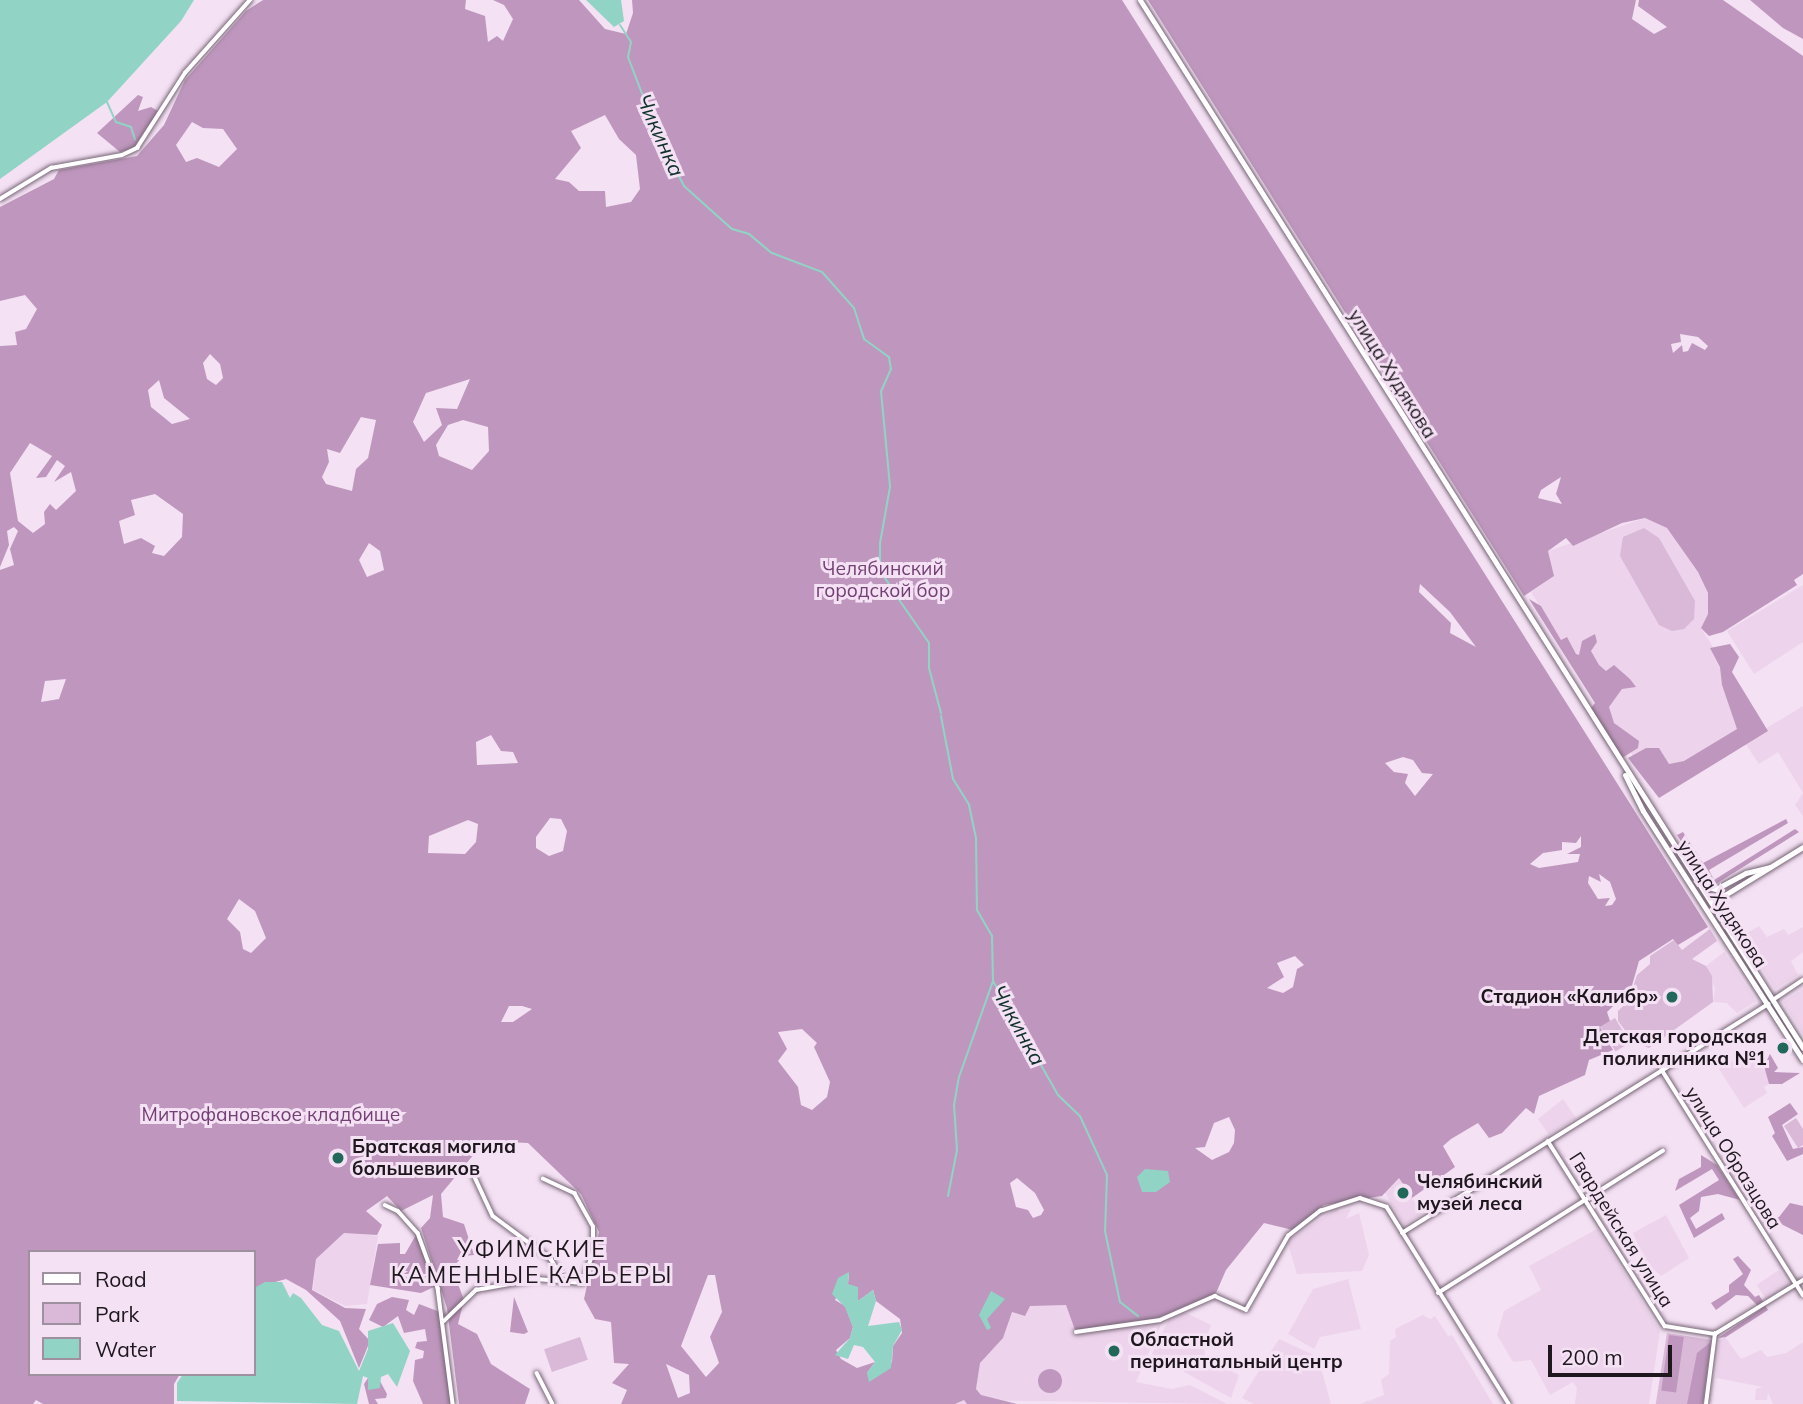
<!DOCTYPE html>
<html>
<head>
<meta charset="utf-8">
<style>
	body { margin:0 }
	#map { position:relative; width:1803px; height:1404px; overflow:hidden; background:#f4e1f4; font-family:Mulish,sans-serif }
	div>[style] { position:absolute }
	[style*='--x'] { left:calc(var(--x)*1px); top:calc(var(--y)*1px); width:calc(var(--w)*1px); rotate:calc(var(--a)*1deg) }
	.built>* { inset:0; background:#edd4ec; transform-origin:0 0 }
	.green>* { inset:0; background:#d9b8d8; transform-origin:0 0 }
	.forest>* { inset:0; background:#bf97be; transform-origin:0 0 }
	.round { border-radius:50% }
	.water>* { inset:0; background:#91d4c5 }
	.stream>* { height:2px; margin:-1px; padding:0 1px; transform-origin:1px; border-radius:1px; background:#91d4c5 }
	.roads { filter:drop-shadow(0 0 2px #756474) drop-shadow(0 0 2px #756474) }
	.street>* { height:3.5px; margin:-1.75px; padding:0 1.75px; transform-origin:1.75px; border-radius:1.75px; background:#fff }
	.secondary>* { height:4.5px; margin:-2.25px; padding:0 2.25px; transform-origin:2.25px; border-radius:2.25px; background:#fff }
	.primary>* { height:5px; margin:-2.5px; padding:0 2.5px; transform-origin:2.5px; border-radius:2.5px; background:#fff }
	.dots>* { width:19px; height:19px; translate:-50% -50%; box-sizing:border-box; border:4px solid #f4e1f4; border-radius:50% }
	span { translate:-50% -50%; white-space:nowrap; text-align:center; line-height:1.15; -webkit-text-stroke:6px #f4e1f4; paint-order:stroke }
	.street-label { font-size:19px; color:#1e171e }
	.park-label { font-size:19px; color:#734074 }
	.poi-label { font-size:19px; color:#1e171e; font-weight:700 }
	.right { translate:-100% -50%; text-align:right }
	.left { translate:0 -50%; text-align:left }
	.water-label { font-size:21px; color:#0e302a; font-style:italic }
	.quarter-label { font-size:23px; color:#1e171e; letter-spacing:2px }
	.legend { position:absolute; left:28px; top:1250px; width:228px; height:126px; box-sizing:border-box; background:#f4e1f4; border:2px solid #9e909e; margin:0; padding:9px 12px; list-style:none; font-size:21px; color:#1e171e }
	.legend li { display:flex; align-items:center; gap:14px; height:35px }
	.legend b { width:35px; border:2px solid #9e909e }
	.scale { position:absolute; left:1548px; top:1345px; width:124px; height:32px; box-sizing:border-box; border:4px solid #1e171e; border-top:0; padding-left:9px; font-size:21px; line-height:24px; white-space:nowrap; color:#1e171e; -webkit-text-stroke:5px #f4e1f4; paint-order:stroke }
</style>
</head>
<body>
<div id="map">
	<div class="built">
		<div style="clip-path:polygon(1645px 518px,1667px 528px,1698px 572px,1708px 593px,1708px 614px,1701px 628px,1765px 729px,1803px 706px,1803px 816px,1795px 805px,1803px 793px,1778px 752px,1759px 764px,1745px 743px,1658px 796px,1531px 592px,1554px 576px,1548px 551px)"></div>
		<div style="clip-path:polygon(1803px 585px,1803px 642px,1754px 674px,1727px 631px)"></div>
		<div style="clip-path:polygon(1759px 926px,1767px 937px,1784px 929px,1788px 935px,1803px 927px,1803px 952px,1791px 961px,1798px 975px,1775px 989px,1742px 936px)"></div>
		<div style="clip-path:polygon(1724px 952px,1756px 1001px,1737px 1013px,1727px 1003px,1713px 1002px,1715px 989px,1706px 966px)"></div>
		<div style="clip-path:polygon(1803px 989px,1803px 1034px,1783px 1002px)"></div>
		<div style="clip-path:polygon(1751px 1049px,1772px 1082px,1764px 1087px,1767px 1093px,1744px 1108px,1719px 1069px)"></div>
		<div style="clip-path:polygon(1563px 1099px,1576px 1118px,1549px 1135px,1538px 1119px)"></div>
		<div style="clip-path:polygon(1397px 1175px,1422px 1214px,1404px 1225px,1383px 1189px)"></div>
		<div style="clip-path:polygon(1337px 1208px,1339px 1212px,1351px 1209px,1346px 1219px,1359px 1213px,1369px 1255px,1362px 1271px,1297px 1274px,1287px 1241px)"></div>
		<div style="clip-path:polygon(1666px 1215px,1689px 1258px,1661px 1276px,1645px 1261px,1633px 1233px)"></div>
		<div style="clip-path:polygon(1597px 1229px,1660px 1331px,1649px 1404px,1575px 1404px,1577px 1388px,1573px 1382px,1550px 1395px,1531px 1360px,1513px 1362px,1497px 1335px,1504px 1311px,1541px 1290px,1529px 1266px)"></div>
		<div style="clip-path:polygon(345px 1231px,378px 1236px,367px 1304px,345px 1306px,313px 1290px,316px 1259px)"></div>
		<div style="left:1779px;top:1270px;width:18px;height:27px;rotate:56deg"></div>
		<div style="clip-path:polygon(1348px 1279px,1361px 1329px,1320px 1337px,1314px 1349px,1288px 1334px,1313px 1289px)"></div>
		<div style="clip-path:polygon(1069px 1296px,1079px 1319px,1076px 1334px,1163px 1320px,1136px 1382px,1172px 1389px,1190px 1385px,1227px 1404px,965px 1400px,967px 1404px,955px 1404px,964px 1399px,996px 1312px)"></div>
		<div style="clip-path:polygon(1184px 1312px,1211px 1325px,1204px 1344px,1205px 1357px,1239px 1375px,1231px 1398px,1152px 1354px,1169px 1319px)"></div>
		<div style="clip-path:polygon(1423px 1315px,1430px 1319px,1435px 1316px,1448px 1336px,1452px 1335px,1493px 1404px,1360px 1404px,1384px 1395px,1381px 1380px,1389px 1374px,1390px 1341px,1396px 1337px,1395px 1329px)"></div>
		<div style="clip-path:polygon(1725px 1337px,1741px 1359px,1761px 1350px,1767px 1357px,1786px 1353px,1803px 1342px,1803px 1404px,1773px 1404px,1768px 1393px,1767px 1400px,1755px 1400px,1756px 1389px,1763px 1387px,1716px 1378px,1719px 1341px)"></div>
		<div style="clip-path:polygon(1279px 1339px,1318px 1357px,1331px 1404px,1254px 1404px,1242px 1398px)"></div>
	</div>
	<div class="green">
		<div style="clip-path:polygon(1644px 528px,1659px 538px,1695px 601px,1694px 619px,1684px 629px,1672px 631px,1659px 625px,1620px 556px,1623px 537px)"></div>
		<div style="clip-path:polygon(1710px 929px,1717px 941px,1692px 959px,1706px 966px,1712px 976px,1713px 1002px,1649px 1048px,1633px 1041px,1618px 1021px,1618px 1011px,1637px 993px,1633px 987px,1637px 975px,1650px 964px,1650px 956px,1674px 940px,1682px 950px)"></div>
		<div style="left:1615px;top:1018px;width:29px;height:17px;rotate:59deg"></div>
		<div style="clip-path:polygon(1796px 1118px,1803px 1129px,1803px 1145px,1798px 1148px,1784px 1126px)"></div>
		<div style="left:1667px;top:1333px;width:47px;height:72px;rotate:9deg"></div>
		<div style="left:580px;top:1337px;width:24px;height:38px;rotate:71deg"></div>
	</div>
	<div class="forest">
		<div style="clip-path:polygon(evenodd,263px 0,466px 0,465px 9px,485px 16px,488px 42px,497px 36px,503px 41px,513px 19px,504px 5px,493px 0,579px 0,605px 29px,626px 34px,633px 13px,632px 0,1122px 0,1708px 927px,1678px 945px,1673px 939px,1639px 961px,1631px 989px,1607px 1012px,1610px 1021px,1600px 1027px,1613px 1050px,1589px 1060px,1585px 1075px,1539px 1096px,1534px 1114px,1526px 1108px,1502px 1133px,1489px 1138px,1478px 1123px,1451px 1139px,1443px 1146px,1455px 1167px,1412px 1198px,1399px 1178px,1382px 1196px,1324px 1205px,1293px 1230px,1264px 1223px,1226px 1270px,1216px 1293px,1158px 1318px,1075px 1330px,1066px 1305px,1030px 1306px,1025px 1316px,1012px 1312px,1003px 1338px,980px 1363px,976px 1389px,981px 1395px,1017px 1404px,967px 1404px,964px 1400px,955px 1404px,621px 1404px,627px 1390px,612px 1383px,629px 1364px,614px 1363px,611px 1322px,595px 1319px,584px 1299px,599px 1232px,581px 1194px,528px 1143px,485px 1141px,441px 1194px,443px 1217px,464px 1224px,474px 1255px,463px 1256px,452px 1268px,464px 1300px,458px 1324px,477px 1334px,491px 1364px,530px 1389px,525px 1404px,459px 1404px,447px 1308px,421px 1228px,430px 1218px,433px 1195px,401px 1211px,387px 1196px,366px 1211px,382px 1225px,377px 1235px,344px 1233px,316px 1259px,312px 1290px,345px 1308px,366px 1309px,359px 1329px,370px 1341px,359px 1368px,340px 1321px,306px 1290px,286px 1279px,254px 1288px,254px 1252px,30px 1252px,30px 1374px,180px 1374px,174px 1384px,174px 1404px,43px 1404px,36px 1400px,33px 1404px,0 1404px,0 570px,14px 565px,10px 549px,18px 531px,14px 527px,7px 531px,9px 545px,0 567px,0 346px,17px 345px,15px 332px,26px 329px,37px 309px,25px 295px,0 301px,0 207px,54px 179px,59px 170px,137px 156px,164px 125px,185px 80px,246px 11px,263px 0,605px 115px,619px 139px,636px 155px,640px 189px,631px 202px,606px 207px,605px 191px,579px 191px,569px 182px,555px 179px,581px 148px,571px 131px,605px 115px,263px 0,192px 122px,203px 128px,223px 129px,237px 149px,219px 167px,197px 158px,186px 162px,176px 145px,192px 122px,263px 0,210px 354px,220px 364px,223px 378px,216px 385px,207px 379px,203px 363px,210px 354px,263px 0,470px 379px,457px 409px,436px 408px,442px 425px,424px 442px,413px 422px,426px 393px,470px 379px,263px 0,159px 380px,164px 398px,190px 419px,172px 424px,151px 407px,148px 390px,159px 380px,263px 0,361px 417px,376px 420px,368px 458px,356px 469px,352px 491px,326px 484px,322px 477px,329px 462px,327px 449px,340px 453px,361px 417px,263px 0,463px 420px,488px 427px,489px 451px,472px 470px,439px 456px,436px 445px,448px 425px,463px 420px,263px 0,30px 443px,52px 456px,36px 478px,46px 477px,57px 460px,65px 466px,54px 482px,71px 472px,76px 491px,56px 510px,50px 504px,44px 512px,45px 524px,33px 533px,18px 521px,10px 473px,30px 443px,263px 0,155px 494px,183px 514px,182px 537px,164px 556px,152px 553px,155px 546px,141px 538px,124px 544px,119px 521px,135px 515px,131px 500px,155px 494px,263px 0,369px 543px,380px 551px,384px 570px,367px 577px,359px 560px,369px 543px,263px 0,871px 581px,875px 587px,894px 587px,897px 582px,900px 592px,852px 597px,853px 585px,864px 587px,871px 581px,263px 0,1420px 584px,1450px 612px,1476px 647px,1450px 633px,1451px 623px,1419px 592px,1420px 584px,263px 0,66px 679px,59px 699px,41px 702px,45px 681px,66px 679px,263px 0,491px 735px,501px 751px,513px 752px,518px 763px,477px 765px,476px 742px,491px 735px,263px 0,1403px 757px,1413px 760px,1422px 773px,1433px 774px,1415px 796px,1405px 783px,1408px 774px,1394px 772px,1385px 763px,1403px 757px,263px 0,550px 818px,561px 819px,567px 831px,563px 851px,549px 856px,536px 848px,536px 837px,550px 818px,263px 0,468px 820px,478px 824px,476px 842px,465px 854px,428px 853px,429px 836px,468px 820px,263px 0,1581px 836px,1581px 847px,1567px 854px,1580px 854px,1578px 862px,1539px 868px,1530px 864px,1543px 853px,1562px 850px,1562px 842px,1576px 843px,1581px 836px,263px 0,1599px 874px,1610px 882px,1616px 899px,1612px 905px,1605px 906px,1610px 898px,1598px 899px,1588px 883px,1589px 876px,1601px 882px,1599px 874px,263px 0,239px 899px,255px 911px,266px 938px,251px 953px,243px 949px,240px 932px,227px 919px,239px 899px,263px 0,1295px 956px,1304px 965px,1297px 969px,1293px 987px,1283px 993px,1267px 988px,1284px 977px,1277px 963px,1295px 956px,263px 0,509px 1006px,522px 1006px,532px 1009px,513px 1022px,501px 1022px,509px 1006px,263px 0,802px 1029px,817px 1043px,814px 1047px,830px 1082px,827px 1097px,812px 1110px,801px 1105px,798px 1087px,778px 1061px,787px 1049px,778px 1032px,802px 1029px,263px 0,1229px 1117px,1235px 1130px,1234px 1143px,1229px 1152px,1212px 1160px,1195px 1148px,1205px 1147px,1214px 1123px,1229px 1117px,263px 0,1017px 1178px,1035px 1193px,1044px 1210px,1041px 1215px,1033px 1218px,1028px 1210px,1016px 1207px,1010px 1183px,1017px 1178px,263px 0,849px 1273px,848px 1284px,858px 1301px,873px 1290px,876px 1301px,900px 1319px,902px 1333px,893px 1346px,892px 1362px,874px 1376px,867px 1373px,875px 1362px,857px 1368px,841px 1359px,836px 1350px,850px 1338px,853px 1327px,845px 1306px,835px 1300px,849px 1273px,263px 0,708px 1275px,715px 1275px,722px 1312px,710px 1337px,719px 1363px,706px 1377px,681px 1346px,708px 1275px,263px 0,666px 1364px,689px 1375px,690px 1393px,678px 1398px,666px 1364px)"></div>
		<div style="clip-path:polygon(evenodd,1148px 0,1636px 0,1632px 19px,1654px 34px,1667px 27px,1638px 6px,1639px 0,1723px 0,1803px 56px,1803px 574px,1794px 580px,1797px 585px,1723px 632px,1709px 636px,1701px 628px,1708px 614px,1708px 593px,1698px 572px,1667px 528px,1645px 518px,1622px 523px,1573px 546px,1566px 538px,1548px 551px,1554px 576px,1524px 596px,1148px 0,1680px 334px,1698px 337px,1708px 346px,1705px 350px,1692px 343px,1688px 351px,1683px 352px,1682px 345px,1673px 353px,1671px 344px,1681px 342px,1680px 334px,1148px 0,1561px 477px,1556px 494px,1562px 504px,1538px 498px,1541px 490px,1561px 477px)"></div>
		<div style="clip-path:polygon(1750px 0,1803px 0,1803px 39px,1783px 28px)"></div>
		<div style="clip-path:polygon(138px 95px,143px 97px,138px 111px,151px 107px,158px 111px,133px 149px,120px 152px,97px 133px)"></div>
		<div style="clip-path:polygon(1529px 599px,1541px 606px,1561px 640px,1567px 637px,1576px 654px,1579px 655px,1582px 641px,1595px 634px,1597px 642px,1591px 651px,1599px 665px,1606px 671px,1614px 665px,1630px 679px,1636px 687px,1622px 689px,1609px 707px,1614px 723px,1639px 741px,1638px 748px,1622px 758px,1591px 708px,1595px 703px)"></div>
		<div style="clip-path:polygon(1730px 644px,1739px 657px,1732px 672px,1768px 731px,1659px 798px,1628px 758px,1646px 748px,1659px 748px,1669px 764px,1684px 761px,1737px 729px,1722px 685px,1720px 667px,1710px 648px)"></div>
		<div style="clip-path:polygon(1786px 819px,1788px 823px,1709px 870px,1714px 880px,1795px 829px,1799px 832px,1711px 887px,1677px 835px,1683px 832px,1703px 863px)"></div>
		<div style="clip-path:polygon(1770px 1054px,1778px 1068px,1774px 1072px,1800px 1073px,1782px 1084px,1769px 1084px,1764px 1066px)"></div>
		<div style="clip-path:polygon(1790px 1103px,1798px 1114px,1782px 1125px,1793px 1149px,1803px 1147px,1803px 1154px,1787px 1161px,1772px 1136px,1775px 1133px,1768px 1117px)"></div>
		<div style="clip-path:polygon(1701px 1155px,1717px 1165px,1740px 1200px,1718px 1194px,1701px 1197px,1699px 1211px,1690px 1218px,1696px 1229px,1722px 1213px,1725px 1219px,1694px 1238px,1679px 1205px,1719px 1180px,1712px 1169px,1675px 1191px,1679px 1179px,1701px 1167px)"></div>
		<div style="clip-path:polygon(1790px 1203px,1803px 1206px,1803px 1235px,1779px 1223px,1767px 1228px,1763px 1220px,1779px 1217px)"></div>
		<div style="clip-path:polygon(416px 1235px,436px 1286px,421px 1293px,370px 1285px,378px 1244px,400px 1243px,400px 1254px,405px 1254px)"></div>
		<div style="clip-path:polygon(1738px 1256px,1751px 1270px,1744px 1285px,1755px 1297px,1759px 1295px,1768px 1310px,1726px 1337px,1718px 1338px,1761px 1309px,1748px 1296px,1736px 1295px,1716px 1310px,1711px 1303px,1729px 1292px,1729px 1285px,1743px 1274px,1733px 1259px)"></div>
		<div style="clip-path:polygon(392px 1297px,409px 1300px,406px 1310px,414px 1315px,419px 1304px,440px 1312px,451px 1404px,423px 1404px,413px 1381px,415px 1360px,423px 1358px,424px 1351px,415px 1348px,417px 1342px,427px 1341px,425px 1329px,404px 1333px,398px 1316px,383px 1327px,369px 1320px,377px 1304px)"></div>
		<div style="clip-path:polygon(514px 1297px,528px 1332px,524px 1334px,510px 1332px)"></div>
		<div style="left:1669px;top:1335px;width:15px;height:56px;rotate:8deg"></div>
		<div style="clip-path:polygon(1711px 1342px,1703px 1404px,1687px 1404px,1697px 1353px)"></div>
		<div class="round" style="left:1038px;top:1369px;width:24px;height:24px"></div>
		<div style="clip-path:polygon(368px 1378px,369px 1384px,380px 1381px,387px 1394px,386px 1398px,375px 1399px,378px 1404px,369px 1404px,364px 1384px)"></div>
	</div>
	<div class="water">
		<div style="clip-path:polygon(0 0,194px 0,181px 21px,107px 102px,0 179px)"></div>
		<div style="clip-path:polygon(586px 0,621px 0,624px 21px,614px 27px)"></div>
		<div style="clip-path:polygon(1145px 1169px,1168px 1171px,1170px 1182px,1156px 1192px,1142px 1192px,1137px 1177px)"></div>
		<div style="clip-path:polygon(849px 1272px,848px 1284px,858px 1287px,858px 1301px,873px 1290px,876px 1301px,868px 1326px,899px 1322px,902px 1330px,893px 1346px,891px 1368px,869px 1382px,867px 1373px,875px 1362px,863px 1347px,854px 1345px,848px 1359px,835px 1355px,850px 1338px,853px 1327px,845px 1307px,832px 1294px,838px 1278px)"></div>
		<div style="clip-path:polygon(265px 1282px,282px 1282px,290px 1298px,293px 1293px,301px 1298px,322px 1325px,339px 1331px,359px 1371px,368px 1349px,368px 1331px,393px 1323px,410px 1351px,397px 1387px,388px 1374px,381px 1377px,380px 1388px,368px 1390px,368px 1378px,363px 1376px,357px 1404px,177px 1401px,177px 1383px,183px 1374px,254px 1374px,254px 1288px)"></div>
		<div style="clip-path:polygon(991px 1291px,1005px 1299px,987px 1319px,991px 1328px,987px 1330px,979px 1315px)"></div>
	</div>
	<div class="stream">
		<div style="--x:620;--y:25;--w:20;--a:57"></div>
		<div style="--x:631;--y:42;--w:15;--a:101"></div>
		<div style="--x:628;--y:57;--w:84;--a:69"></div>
		<div style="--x:658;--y:135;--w:57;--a:63"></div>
		<div style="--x:684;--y:186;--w:64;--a:41.9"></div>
		<div style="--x:732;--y:229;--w:18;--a:16"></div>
		<div style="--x:749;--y:234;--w:30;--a:40"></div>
		<div style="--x:772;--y:253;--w:53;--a:20.8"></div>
		<div style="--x:822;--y:272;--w:48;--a:48.4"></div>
		<div style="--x:854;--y:308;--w:33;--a:72"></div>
		<div style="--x:864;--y:339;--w:31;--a:36"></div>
		<div style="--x:889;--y:357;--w:12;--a:81"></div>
		<div style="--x:891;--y:369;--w:24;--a:114"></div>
		<div style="--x:881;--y:391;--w:96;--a:84.6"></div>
		<div style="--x:890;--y:487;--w:57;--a:100.1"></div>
		<div style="--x:880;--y:543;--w:28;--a:90"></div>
		<div style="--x:880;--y:571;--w:19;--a:55"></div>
		<div style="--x:107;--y:102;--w:22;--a:66"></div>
		<div style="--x:116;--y:122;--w:16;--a:18"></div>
		<div style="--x:131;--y:127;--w:13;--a:72"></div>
		<div style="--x:893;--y:591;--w:63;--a:55.3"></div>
		<div style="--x:929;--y:643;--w:25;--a:90"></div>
		<div style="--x:929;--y:668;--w:47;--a:75.1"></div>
		<div style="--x:941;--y:716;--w:64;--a:79.2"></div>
		<div style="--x:953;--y:779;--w:31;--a:58"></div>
		<div style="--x:969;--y:805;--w:35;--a:78"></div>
		<div style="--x:976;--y:839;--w:71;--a:89.2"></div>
		<div style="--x:977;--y:910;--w:30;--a:60"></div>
		<div style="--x:992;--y:936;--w:45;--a:88.7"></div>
		<div style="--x:993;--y:981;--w:131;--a:60.3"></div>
		<div style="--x:1058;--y:1095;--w:30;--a:44"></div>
		<div style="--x:1080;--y:1116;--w:65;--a:65.4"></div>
		<div style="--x:1107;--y:1175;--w:56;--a:92"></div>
		<div style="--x:1105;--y:1231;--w:73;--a:78.1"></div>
		<div style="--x:1120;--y:1302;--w:23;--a:38"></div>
		<div style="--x:948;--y:1196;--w:47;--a:-78.9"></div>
		<div style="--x:957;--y:1150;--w:45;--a:-93.8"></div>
		<div style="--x:954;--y:1105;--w:28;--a:-80"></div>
		<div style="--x:959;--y:1077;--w:102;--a:-70.5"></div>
	</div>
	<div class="roads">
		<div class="street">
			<div style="--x:0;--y:199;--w:60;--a:-31.3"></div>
			<div style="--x:51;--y:168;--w:72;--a:-10.4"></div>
			<div style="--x:122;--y:155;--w:17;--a:-25"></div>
			<div style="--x:137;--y:148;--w:89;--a:-57.4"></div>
			<div style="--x:185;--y:73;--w:98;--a:-48.3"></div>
			<div style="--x:1773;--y:1000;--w:36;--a:-34"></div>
			<div style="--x:1662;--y:1070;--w:266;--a:57.9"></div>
			<div style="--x:1548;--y:1141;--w:219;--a:57.7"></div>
			<div style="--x:1665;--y:1326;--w:51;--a:9.1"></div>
			<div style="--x:474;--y:1175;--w:45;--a:65.1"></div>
			<div style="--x:493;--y:1216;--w:72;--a:36.6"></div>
			<div style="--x:551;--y:1259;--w:27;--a:59"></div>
			<div style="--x:385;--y:1205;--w:14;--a:25"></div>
			<div style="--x:398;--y:1211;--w:30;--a:48"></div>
			<div style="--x:418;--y:1233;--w:59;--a:70"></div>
			<div style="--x:438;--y:1288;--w:117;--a:82.6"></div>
			<div style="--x:1402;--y:1233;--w:432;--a:-32"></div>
			<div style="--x:1438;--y:1293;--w:266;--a:-32.3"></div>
			<div style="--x:444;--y:1321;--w:45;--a:-44.1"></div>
			<div style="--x:476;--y:1290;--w:62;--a:-10.2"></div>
			<div style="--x:537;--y:1279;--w:46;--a:5"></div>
			<div style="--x:583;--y:1283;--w:32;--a:-72"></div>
			<div style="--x:593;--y:1253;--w:26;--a:-90"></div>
			<div style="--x:593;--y:1227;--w:38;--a:-119"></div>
			<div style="--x:575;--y:1194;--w:35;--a:-155"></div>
			<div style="--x:1076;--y:1332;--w:85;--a:-8.1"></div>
			<div style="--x:1160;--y:1320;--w:60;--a:-23.6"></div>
			<div style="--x:1215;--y:1296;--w:34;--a:24"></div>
			<div style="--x:1246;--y:1310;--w:85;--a:-60.4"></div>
			<div style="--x:1288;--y:1236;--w:41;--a:-38"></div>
			<div style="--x:1320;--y:1211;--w:42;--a:-18"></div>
			<div style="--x:1360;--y:1198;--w:28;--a:18"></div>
			<div style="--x:1387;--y:1207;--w:232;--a:58.2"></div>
			<div style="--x:537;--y:1373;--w:35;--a:63"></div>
			<div style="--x:1706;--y:1404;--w:71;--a:-82.7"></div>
			<div style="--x:1715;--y:1334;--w:103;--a:-31.5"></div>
		</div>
		<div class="secondary">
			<div style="--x:1701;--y:885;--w:16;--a:15"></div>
			<div style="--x:1716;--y:889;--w:34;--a:-28"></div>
			<div style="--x:1746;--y:873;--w:25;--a:-14"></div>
			<div style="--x:1712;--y:903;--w:107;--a:-31.6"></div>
		</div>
		<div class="primary">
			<div style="--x:1140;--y:0;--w:1240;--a:57.68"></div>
			<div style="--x:1625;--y:775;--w:40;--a:63.4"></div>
			<div style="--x:1643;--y:811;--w:296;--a:57.3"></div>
		</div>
	</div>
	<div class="dots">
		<div style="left:1672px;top:997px;background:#21685b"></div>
		<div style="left:1783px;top:1048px;background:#21685b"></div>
		<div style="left:338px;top:1158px;background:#21685b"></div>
		<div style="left:1403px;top:1193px;background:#21685b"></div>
		<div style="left:1114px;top:1351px;background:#21685b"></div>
	</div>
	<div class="street-label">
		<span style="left:1392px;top:374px;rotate:58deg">улица Худякова</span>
		<span style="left:1722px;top:904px;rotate:57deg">улица Худякова</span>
		<span style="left:1733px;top:1158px;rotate:58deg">улица Образцова</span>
		<span style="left:1621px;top:1230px;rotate:58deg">Гвардейская улица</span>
	</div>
	<div class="park-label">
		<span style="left:883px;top:580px">Челябинский<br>городской бор</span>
		<span style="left:271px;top:1115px">Митрофановское кладбище</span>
	</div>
	<div class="poi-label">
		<span class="right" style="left:1658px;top:997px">Стадион «Калибр»</span>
		<span class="right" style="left:1767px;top:1048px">Детская городская<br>поликлиника №1</span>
		<span class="left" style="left:352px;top:1158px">Братская могила<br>большевиков</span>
		<span class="left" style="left:1417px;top:1193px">Челябинский<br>музей леса</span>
		<span class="left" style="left:1130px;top:1351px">Областной<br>перинатальный центр</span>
	</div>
	<div class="water-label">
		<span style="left:661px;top:135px;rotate:66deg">Чикинка</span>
		<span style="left:1019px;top:1025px;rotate:61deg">Чикинка</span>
	</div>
	<div class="quarter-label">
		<span style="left:532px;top:1262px">УФИМСКИЕ<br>КАМЕННЫЕ КАРЬЕРЫ</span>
	</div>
	<ul class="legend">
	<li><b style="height:9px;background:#fff"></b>Road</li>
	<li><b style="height:19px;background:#d9b8d8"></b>Park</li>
	<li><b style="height:19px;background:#91d4c5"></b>Water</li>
	</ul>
	<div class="scale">200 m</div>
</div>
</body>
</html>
